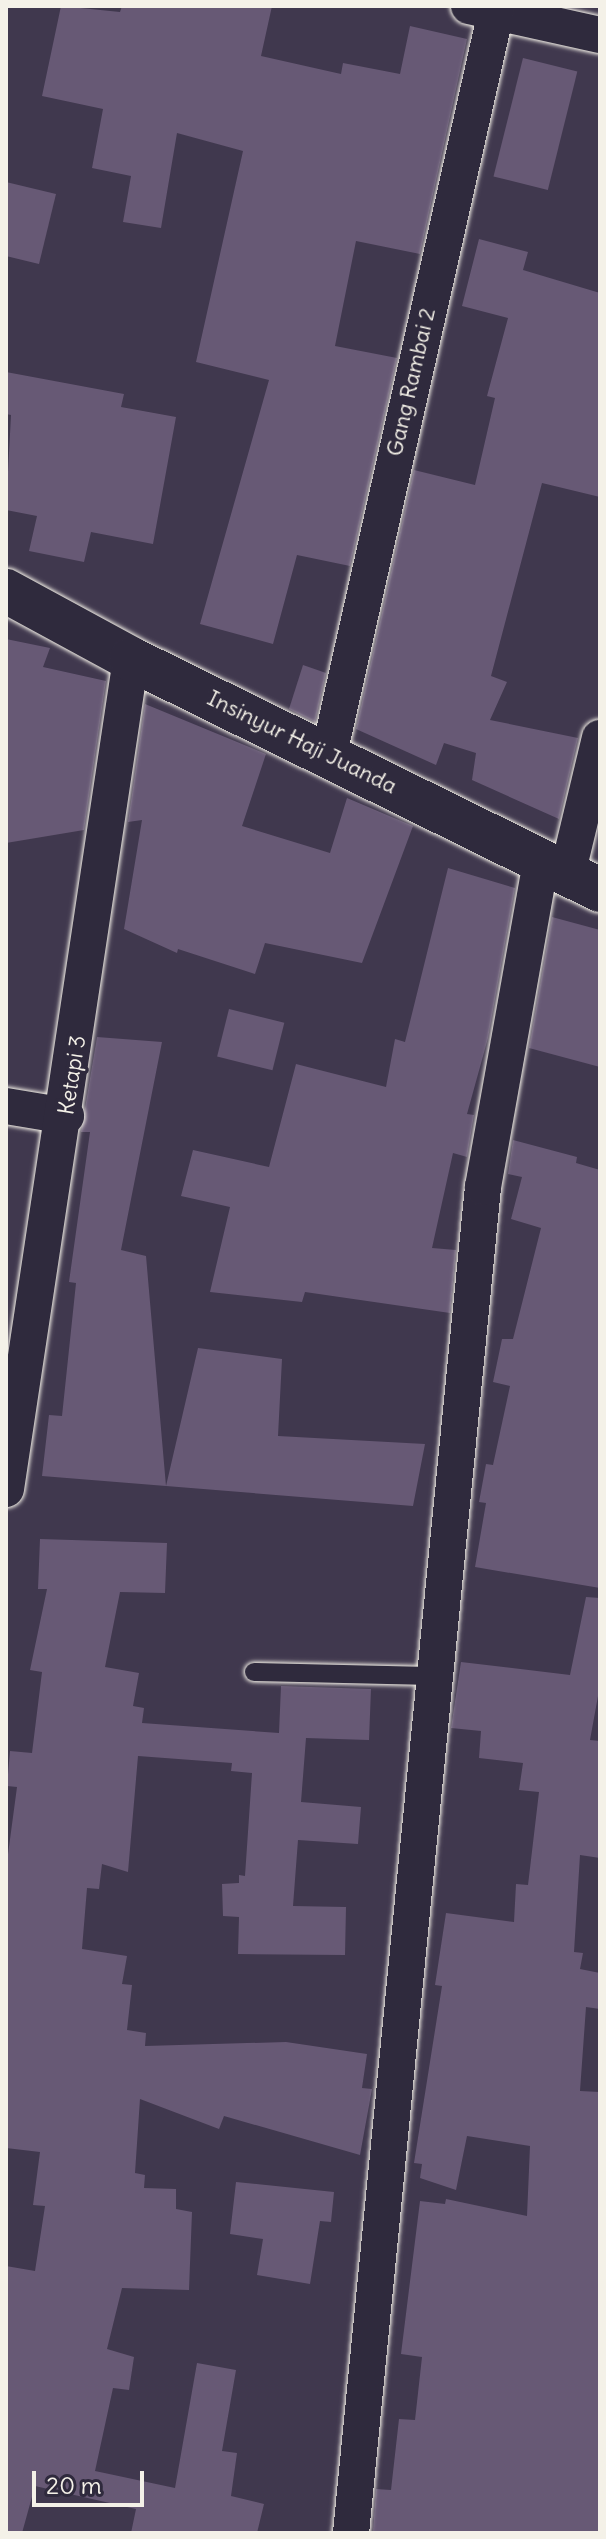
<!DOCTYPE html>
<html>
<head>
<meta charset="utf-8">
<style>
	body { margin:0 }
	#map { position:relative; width:606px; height:2539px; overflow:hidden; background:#40384e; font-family:Delius,sans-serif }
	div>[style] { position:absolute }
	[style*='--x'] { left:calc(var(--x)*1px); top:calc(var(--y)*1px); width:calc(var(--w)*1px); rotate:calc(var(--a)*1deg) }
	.building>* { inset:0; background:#675975; transform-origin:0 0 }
	.roads { filter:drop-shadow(0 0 2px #f4f1e8) drop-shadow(0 0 2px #f4f1e8) }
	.service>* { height:18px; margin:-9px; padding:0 9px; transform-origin:9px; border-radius:9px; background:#2f2a3d }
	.minor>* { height:36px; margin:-18px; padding:0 18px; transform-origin:18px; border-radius:18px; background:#2f2a3d }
	.tertiary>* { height:44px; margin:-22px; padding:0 22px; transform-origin:22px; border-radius:22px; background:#2f2a3d }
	span { translate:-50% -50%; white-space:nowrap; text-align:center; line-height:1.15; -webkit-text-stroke:7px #2f2a3d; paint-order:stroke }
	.street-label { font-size:22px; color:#f4f1e8 }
	.frame { position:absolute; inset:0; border:8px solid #f4f1e8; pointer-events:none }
	.scale { position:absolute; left:32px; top:2471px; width:112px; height:36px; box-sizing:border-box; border:4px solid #f4f1e8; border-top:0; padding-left:10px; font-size:24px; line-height:28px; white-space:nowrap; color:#f4f1e8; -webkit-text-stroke:6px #2f2a3d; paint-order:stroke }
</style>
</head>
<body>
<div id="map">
	<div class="building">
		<div style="clip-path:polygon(61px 6px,120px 12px,122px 6px,272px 6px,261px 56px,341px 74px,343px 63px,400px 74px,410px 26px,467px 39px,420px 254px,356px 241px,335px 346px,397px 358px,350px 566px,297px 555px,273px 644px,200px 624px,269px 380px,196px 362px,243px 151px,177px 133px,161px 228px,123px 222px,131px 176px,92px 168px,103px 109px,42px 96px)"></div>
		<div style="left:523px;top:58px;width:56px;height:122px;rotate:14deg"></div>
		<div style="clip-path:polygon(6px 182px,56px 194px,39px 264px,6px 256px)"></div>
		<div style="clip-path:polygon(479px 239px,528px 252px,523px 270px,600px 293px,600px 497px,542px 483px,491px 676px,507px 682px,490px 720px,578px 738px,559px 819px,472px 780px,476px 753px,444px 743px,436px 765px,356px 729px,414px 470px,475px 485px,495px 398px,487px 396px,508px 318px,462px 306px)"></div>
		<div style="clip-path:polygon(6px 372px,124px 394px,121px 407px,176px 417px,153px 544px,91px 532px,84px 562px,29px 551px,37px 516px,6px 510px,11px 415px,6px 414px)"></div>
		<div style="clip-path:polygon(6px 639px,50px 648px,43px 667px,106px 681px,84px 830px,6px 843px)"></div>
		<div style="clip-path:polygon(303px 665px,326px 673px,315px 722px,289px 709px)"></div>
		<div style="clip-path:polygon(145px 704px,266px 754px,242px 826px,330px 853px,347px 798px,413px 826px,362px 963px,265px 943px,255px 974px,178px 949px,177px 953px,124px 929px,142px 820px,128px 822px)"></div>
		<div style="clip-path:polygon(448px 868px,515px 888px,488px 1038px,467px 1114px,474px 1115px,467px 1157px,453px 1153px,432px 1248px,456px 1250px,450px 1313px,305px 1292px,302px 1302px,210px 1292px,230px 1207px,181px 1196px,193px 1150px,269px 1167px,296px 1064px,386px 1087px,395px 1039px,405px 1042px)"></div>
		<div style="clip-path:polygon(552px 917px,600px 930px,600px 1067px,529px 1048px)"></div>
		<div style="left:229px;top:1009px;width:57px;height:49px;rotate:14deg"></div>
		<div style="clip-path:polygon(97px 1037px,162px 1042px,121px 1250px,146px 1256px,166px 1486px,42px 1476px,49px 1415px,62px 1416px,76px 1283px,69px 1282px,90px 1132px,81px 1132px)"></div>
		<div style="clip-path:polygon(513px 1140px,577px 1157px,576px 1163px,600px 1170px,600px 1588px,475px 1567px,486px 1503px,479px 1502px,486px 1464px,493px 1465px,510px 1386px,493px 1382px,502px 1339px,513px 1339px,541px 1228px,511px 1219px,522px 1177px,508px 1174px)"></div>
		<div style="clip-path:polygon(198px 1348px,282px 1359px,278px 1436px,425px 1444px,413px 1506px,166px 1486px)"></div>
		<div style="clip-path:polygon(40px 1539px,167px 1543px,165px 1593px,120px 1592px,105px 1667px,139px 1673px,133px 1706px,144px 1708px,142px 1723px,279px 1733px,281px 1686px,371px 1689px,369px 1740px,306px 1738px,301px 1802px,361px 1807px,358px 1844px,298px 1840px,293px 1906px,346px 1907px,345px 1955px,238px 1954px,239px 1917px,223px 1916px,222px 1884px,239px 1883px,239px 1875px,245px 1876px,252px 1773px,231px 1771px,232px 1763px,138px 1756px,128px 1872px,102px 1864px,99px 1889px,87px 1888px,82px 1949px,127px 1956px,122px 1984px,132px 1985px,127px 2030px,146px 2033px,145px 2046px,286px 2042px,367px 2054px,362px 2088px,372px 2089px,360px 2155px,224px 2116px,219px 2129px,140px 2099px,135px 2173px,145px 2175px,144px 2188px,176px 2189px,176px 2209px,192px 2212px,189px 2290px,122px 2288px,107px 2349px,134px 2357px,129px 2390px,113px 2388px,95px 2471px,175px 2488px,197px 2363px,236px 2370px,222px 2451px,237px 2453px,231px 2496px,264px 2504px,257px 2533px,131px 2533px,136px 2509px,35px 2486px,22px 2533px,6px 2533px,6px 2266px,35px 2271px,45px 2206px,33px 2205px,40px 2152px,6px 2148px,6px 1869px,17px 1787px,7px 1786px,10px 1751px,32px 1753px,42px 1672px,30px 1670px,47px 1589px,38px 1589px)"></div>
		<div style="clip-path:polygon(586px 1597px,600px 1598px,600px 1685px,590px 1740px,600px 1741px,600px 1858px,580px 1855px,574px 1952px,583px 1953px,580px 1969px,600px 1973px,600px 2009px,586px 2007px,580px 2091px,600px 2092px,600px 2533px,373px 2533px,376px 2489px,391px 2490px,399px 2419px,415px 2420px,422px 2357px,401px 2354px,420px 2201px,445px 2204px,446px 2199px,527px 2216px,530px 2146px,467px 2136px,456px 2190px,420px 2178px,422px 2164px,414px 2163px,442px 1986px,435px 1985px,446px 1913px,514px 1922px,516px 1884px,528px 1885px,539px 1792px,519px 1790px,523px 1763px,479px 1758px,481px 1731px,451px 1728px,461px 1662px,570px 1675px)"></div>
		<div style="clip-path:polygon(236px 2182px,334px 2192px,331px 2222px,320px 2221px,310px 2284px,257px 2275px,263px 2239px,230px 2234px)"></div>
	</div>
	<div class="roads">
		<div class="service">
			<div style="--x:254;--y:1672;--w:179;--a:1.3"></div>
		</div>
		<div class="minor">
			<div style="--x:469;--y:6;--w:134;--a:12.5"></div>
			<div style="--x:329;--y:754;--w:761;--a:-77.32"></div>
			<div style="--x:567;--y:875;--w:141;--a:-76.5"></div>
			<div style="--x:6;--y:1106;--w:61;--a:9.5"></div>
			<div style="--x:6;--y:1489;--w:839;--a:-81.44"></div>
			<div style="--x:351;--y:2533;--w:1352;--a:-84.4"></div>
			<div style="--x:483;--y:1187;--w:331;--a:-79.9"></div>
		</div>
		<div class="tertiary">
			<div style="--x:6;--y:591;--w:142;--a:28.5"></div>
			<div style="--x:131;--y:659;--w:523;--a:26.22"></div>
		</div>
	</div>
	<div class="street-label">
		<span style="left:411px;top:382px;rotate:-77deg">Gang Rambai 2</span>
		<span style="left:302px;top:742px;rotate:26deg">Insinyur Haji Juanda</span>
		<span style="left:72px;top:1075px;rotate:-81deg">Ketapi 3</span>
	</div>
	<div class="frame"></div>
	<div class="scale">20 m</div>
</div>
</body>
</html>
